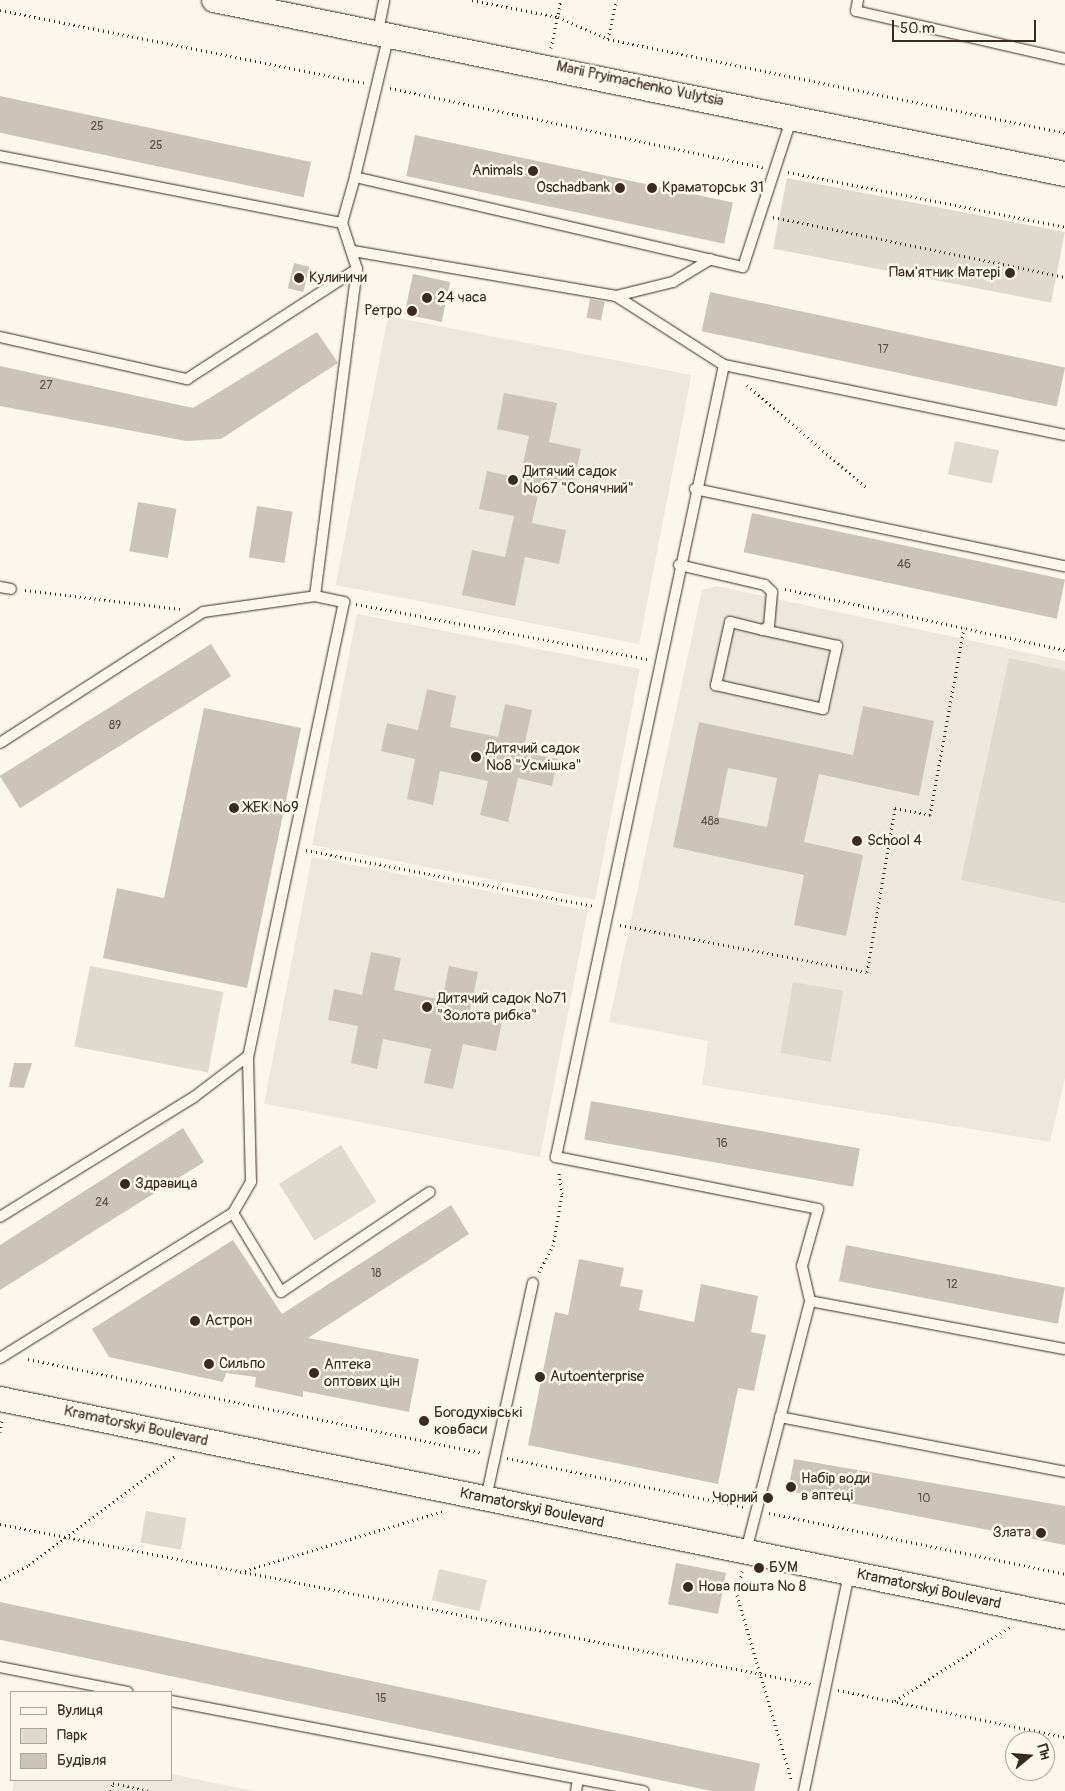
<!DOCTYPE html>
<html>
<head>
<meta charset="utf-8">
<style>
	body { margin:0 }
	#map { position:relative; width:1065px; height:1791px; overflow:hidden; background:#fbf7ec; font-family:Pangolin,sans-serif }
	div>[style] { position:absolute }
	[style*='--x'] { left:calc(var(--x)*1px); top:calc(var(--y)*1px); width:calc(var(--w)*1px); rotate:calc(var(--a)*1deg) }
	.built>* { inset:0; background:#ede8dd; transform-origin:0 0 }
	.green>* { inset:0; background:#dfd9ce; transform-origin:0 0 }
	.building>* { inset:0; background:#ccc4b9; transform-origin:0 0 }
	.path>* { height:3px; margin-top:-1.5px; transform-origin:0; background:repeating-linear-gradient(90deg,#3b2a1e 0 1px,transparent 0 5px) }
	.roads { filter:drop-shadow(0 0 1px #3b2a1e) drop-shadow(0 0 1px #3b2a1e) }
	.service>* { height:10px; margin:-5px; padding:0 5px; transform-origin:5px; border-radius:5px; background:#fbf7ec }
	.tertiary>* { height:24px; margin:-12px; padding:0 12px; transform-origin:12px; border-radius:12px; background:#fbf7ec }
	.dots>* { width:14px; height:14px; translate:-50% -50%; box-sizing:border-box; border:2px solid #fbf7ec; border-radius:50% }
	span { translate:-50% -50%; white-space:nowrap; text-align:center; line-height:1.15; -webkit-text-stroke:5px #fbf7ec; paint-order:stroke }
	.number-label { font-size:12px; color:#5f5045 }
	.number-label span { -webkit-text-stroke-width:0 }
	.street-label { font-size:15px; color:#3b2a1e }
	.poi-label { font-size:15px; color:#3b2a1e }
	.right { translate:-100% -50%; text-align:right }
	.left { translate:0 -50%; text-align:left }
	.legend { position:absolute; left:10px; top:1691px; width:162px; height:90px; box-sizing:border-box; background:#fbf7ec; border:1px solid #aea59a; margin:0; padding:6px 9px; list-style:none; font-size:15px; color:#3b2a1e }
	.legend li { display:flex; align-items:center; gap:10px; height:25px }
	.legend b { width:25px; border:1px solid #aea59a }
	.north { position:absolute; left:1005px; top:1731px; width:50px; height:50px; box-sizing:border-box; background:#fbf7ec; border:1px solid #aea59a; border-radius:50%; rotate:73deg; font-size:14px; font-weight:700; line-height:20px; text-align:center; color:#3b2a1e }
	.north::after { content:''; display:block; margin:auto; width:18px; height:22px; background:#3b2a1e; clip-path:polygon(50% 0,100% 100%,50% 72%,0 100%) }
	.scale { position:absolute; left:892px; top:20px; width:144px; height:22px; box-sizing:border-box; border:2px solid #3b2a1e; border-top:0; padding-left:6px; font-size:15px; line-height:18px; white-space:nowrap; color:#3b2a1e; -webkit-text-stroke:4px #fbf7ec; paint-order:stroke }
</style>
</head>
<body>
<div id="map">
	<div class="built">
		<div style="left:388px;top:316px;width:309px;height:274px;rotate:11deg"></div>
		<div style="clip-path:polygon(717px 586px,1065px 661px,1065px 1078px,1050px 1142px,702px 1085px,708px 1041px,609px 1022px,702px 590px)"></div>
		<div style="left:357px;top:614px;width:288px;height:235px;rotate:11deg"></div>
		<div style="left:312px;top:857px;width:281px;height:251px;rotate:11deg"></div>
		<div style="clip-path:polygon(171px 1774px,254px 1791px,12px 1791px,14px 1780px,171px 1780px)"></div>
	</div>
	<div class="green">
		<div style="left:787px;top:178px;width:283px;height:72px;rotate:11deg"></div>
		<div style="left:955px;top:441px;width:45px;height:34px;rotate:12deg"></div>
		<div style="clip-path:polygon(1009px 658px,1065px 670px,1065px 903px,961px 880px)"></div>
		<div style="left:90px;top:966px;width:136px;height:82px;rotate:11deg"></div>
		<div style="left:793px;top:982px;width:51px;height:72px;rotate:10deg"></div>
		<div style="left:341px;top:1145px;width:67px;height:73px;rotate:58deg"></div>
		<div style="left:146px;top:1511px;width:41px;height:32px;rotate:10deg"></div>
		<div style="left:439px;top:1569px;width:49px;height:32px;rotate:13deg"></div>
	</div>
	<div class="building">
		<div style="left:0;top:96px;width:318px;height:36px;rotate:12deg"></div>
		<div style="left:415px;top:135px;width:325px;height:42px;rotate:12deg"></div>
		<div style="left:294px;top:263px;width:16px;height:26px;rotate:14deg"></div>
		<div style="left:413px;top:274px;width:38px;height:41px;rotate:12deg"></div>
		<div style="left:710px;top:292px;width:363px;height:40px;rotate:12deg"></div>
		<div style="left:590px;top:299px;width:15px;height:19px;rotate:11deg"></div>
		<div style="clip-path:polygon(317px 332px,338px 363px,221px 439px,186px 441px,0 406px,0 366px,193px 408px)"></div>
		<div style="clip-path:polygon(504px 393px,557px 403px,549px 442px,581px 449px,573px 486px,541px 480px,532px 523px,566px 530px,559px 564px,525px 557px,515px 606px,462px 595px,472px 550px,505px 557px,514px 516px,479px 509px,487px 471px,520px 478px,529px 436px,497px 429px)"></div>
		<div style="left:138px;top:502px;width:39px;height:50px;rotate:10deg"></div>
		<div style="left:257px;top:506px;width:36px;height:52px;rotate:9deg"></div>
		<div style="left:752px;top:513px;width:320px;height:40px;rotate:12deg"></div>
		<div style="left:211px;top:644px;width:38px;height:249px;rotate:58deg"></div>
		<div style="clip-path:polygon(427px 689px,456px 696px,450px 727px,498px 737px,505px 704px,532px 710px,523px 752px,558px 759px,552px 786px,518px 778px,508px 822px,480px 815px,488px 781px,440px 771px,433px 805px,407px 799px,415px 759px,381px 751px,387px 723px,418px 730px)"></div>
		<div style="clip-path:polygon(evenodd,863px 706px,934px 721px,919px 796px,819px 774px,804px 842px,863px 855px,846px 936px,794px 925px,804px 875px,673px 847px,699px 722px,853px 755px,863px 706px,728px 768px,777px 778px,767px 827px,718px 817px,728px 768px)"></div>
		<div style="clip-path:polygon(204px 708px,301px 728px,247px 988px,103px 958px,117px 888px,164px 898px)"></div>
		<div style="clip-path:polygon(371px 952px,401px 958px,394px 990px,442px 1000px,449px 966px,478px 972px,469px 1015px,502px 1022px,496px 1051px,463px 1044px,453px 1089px,424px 1083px,431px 1049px,383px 1039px,377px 1069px,351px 1063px,358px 1026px,328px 1020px,334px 989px,362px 995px)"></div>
		<div style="clip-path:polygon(14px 1063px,32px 1063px,24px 1088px,9px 1087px)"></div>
		<div style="left:591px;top:1101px;width:273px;height:39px;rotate:10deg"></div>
		<div style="clip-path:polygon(183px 1128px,204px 1162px,0 1290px,0 1245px)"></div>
		<div style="clip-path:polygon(451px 1205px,469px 1234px,308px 1338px,419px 1359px,409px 1412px,303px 1391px,303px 1397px,255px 1387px,256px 1377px,226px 1373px,223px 1382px,109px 1357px,92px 1329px,233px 1240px,282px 1314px)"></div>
		<div style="left:846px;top:1245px;width:223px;height:37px;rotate:11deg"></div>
		<div style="clip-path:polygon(579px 1259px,624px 1268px,620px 1286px,643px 1290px,639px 1310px,694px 1322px,701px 1284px,758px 1296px,751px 1332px,766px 1335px,754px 1391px,738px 1388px,718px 1484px,528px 1445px,555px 1312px,568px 1315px)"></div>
		<div style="clip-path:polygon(794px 1459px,1065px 1506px,1065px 1545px,788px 1491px)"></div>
		<div style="left:676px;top:1563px;width:51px;height:42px;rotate:11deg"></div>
		<div style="left:0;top:1602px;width:777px;height:37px;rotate:12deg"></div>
	</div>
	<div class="path">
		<div style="--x:472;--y:0;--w:88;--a:11.2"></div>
		<div style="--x:558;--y:17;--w:55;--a:23.7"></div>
		<div style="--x:608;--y:39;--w:467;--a:11.6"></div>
		<div style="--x:0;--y:10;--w:371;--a:11.3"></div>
		<div style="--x:608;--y:39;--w:40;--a:-78"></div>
		<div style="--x:551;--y:48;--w:49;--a:-78.2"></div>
		<div style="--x:390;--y:88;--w:381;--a:12"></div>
		<div style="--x:788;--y:172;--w:282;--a:11.2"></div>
		<div style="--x:773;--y:217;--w:298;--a:11.6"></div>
		<div style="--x:747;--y:385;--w:160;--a:40.7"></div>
		<div style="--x:785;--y:589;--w:287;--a:12.3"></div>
		<div style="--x:25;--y:590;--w:156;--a:7"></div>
		<div style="--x:356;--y:604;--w:297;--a:10.7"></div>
		<div style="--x:306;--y:850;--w:293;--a:11"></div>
		<div style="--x:620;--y:925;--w:251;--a:10.8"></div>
		<div style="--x:867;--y:972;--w:166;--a:-80.3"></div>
		<div style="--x:895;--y:808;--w:36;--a:11"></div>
		<div style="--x:930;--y:815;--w:190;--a:-79.7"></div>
		<div style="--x:539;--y:1272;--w:30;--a:-62"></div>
		<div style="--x:553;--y:1246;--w:53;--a:-80.2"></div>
		<div style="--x:562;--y:1194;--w:22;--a:-98"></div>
		<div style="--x:28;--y:1359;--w:464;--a:11.7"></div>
		<div style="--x:0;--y:1432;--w:12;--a:-81"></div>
		<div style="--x:507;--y:1458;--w:241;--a:11.7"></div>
		<div style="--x:769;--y:1513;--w:302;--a:11.6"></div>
		<div style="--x:0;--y:1524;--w:828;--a:11.15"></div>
		<div style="--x:742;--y:1571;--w:25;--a:102"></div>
		<div style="--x:737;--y:1595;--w:192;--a:73.6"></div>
		<div style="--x:240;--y:1572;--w:212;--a:-16.7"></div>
		<div style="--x:0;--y:1580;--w:33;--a:-27"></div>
		<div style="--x:29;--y:1565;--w:182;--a:-36.7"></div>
		<div style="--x:838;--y:1690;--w:232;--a:11.7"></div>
		<div style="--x:895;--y:1701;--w:137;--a:-32.8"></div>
		<div style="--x:111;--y:1791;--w:8;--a:-76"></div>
		<div style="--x:113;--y:1783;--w:39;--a:12"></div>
	</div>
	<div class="roads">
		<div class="service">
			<div style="--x:858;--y:0;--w:11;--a:100"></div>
			<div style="--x:856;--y:11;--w:214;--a:12.9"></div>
			<div style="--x:378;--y:32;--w:33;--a:-79"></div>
			<div style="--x:389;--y:34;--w:147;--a:103.4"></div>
			<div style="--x:355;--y:177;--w:398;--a:13.1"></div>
			<div style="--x:743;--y:267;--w:158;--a:-71.9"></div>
			<div style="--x:0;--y:156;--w:349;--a:11.1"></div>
			<div style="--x:353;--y:251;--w:267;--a:9.7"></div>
			<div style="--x:616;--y:296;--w:128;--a:32.6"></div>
			<div style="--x:724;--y:365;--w:810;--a:101.98"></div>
			<div style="--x:556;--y:1157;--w:267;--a:11.2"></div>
			<div style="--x:818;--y:1209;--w:59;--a:105.7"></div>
			<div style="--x:802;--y:1266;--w:36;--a:77"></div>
			<div style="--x:616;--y:296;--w:59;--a:-13.8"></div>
			<div style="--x:673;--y:282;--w:44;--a:-31.2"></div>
			<div style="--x:0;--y:337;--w:192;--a:12.7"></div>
			<div style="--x:187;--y:379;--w:202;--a:-32.9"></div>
			<div style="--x:357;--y:269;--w:48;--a:-108.1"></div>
			<div style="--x:342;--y:223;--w:48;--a:-74.2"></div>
			<div style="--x:724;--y:365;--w:348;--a:11.6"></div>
			<div style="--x:695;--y:489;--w:378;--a:11.8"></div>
			<div style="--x:679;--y:565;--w:88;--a:13.1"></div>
			<div style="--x:765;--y:585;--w:10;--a:45"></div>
			<div style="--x:772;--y:592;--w:34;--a:95"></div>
			<div style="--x:769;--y:626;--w:7;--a:146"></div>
			<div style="--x:763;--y:630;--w:34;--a:-166"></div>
			<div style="--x:730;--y:622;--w:65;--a:102.5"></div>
			<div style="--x:716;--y:685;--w:110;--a:12.6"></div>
			<div style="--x:823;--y:709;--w:65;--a:-77.5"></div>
			<div style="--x:837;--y:646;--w:76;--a:-167.8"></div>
			<div style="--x:0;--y:587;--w:11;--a:10"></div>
			<div style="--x:315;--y:596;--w:330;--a:-82.7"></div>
			<div style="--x:0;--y:743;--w:242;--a:-32.8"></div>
			<div style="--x:203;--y:612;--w:113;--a:-8.1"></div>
			<div style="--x:315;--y:596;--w:30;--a:12"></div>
			<div style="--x:344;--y:602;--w:464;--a:101.9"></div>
			<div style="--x:248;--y:1056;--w:68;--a:142.8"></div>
			<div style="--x:194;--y:1097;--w:228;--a:148.3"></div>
			<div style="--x:233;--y:1213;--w:92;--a:58.7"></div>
			<div style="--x:281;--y:1292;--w:179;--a:-33.9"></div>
			<div style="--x:0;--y:1358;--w:274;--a:-31.9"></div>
			<div style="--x:233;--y:1213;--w:36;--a:-60"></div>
			<div style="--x:251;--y:1182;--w:126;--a:-91.4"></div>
			<div style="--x:780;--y:1417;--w:290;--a:10.9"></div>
			<div style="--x:486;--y:1498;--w:220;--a:-77.7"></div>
			<div style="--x:746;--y:1551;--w:258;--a:-75.6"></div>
			<div style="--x:810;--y:1301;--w:259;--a:10.7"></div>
			<div style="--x:0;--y:1667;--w:130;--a:11.1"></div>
			<div style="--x:171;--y:1701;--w:481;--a:10.8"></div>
			<div style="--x:576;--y:1791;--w:11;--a:-80"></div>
			<div style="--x:804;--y:1791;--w:223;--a:-78.3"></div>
		</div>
		<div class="tertiary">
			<div style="--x:214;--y:0;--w:869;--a:11.56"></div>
			<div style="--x:0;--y:1399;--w:1087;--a:11.57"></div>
		</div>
	</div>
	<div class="dots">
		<div style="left:533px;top:171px;background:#3b2a1e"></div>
		<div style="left:620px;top:188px;background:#3b2a1e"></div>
		<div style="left:652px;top:188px;background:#3b2a1e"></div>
		<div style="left:1010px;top:273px;background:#3b2a1e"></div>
		<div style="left:299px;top:278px;background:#3b2a1e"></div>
		<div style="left:427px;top:298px;background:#3b2a1e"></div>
		<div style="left:412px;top:311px;background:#3b2a1e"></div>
		<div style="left:513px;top:480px;background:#3b2a1e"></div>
		<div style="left:476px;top:757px;background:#3b2a1e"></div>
		<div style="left:234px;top:808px;background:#3b2a1e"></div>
		<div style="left:857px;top:841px;background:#3b2a1e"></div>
		<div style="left:427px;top:1007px;background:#3b2a1e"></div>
		<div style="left:125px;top:1184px;background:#3b2a1e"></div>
		<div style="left:195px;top:1321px;background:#3b2a1e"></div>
		<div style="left:209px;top:1364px;background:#3b2a1e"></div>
		<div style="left:314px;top:1373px;background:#3b2a1e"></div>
		<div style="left:540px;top:1377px;background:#3b2a1e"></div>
		<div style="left:424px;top:1421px;background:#3b2a1e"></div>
		<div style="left:791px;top:1487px;background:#3b2a1e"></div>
		<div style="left:768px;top:1498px;background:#3b2a1e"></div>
		<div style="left:1041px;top:1533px;background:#3b2a1e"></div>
		<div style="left:759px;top:1568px;background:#3b2a1e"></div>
		<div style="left:688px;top:1587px;background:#3b2a1e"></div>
	</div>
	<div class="number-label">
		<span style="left:97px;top:127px">25</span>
		<span style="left:156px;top:146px">25</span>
		<span style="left:883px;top:350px">17</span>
		<span style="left:46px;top:386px">27</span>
		<span style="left:904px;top:565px">46</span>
		<span style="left:115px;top:726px">89</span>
		<span style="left:710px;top:822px">48а</span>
		<span style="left:722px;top:1144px">16</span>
		<span style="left:102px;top:1203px">24</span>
		<span style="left:376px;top:1274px">18</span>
		<span style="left:952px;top:1285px">12</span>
		<span style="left:924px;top:1499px">10</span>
		<span style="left:381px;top:1699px">15</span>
	</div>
	<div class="street-label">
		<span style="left:640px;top:84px;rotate:12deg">Marii Pryimachenko Vulytsia</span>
		<span style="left:136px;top:1426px;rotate:12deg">Kramatorskyi Boulevard</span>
		<span style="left:532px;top:1508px;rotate:12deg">Kramatorskyi Boulevard</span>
		<span style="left:929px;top:1589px;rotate:12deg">Kramatorskyi Boulevard</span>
	</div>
	<div class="poi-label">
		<span class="right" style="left:523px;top:171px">Animals</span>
		<span class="right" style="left:610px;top:188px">Oschadbank</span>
		<span class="left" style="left:662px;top:188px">Краматорськ 31</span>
		<span class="right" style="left:1000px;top:273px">Пам'ятник Матері</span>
		<span class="left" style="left:309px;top:278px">Кулиничи</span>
		<span class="left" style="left:437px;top:298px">24 часа</span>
		<span class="right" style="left:402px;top:311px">Ретро</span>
		<span class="left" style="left:523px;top:480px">Дитячий садок<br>№67 "Сонячний"</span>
		<span class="left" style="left:486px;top:757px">Дитячий садок<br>№8 "Усмішка"</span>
		<span class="left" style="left:244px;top:808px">ЖЕК №9</span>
		<span class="left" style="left:867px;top:841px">School 4</span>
		<span class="left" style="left:437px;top:1007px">Дитячий садок №71<br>"Золота рибка"</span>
		<span class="left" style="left:135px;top:1184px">Здравица</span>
		<span class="left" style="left:205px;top:1321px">Астрон</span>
		<span class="left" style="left:219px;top:1364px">Сильпо</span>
		<span class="left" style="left:324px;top:1373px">Аптека<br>оптових цін</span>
		<span class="left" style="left:550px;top:1377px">Autoenterprise</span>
		<span class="left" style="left:434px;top:1421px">Богодухівські<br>ковбаси</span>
		<span class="left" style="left:801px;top:1487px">Набір води<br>в аптеці</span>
		<span class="right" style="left:758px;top:1498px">Чорний</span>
		<span class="right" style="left:1031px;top:1533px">Злата</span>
		<span class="left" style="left:769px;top:1568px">БУМ</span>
		<span class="left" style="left:698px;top:1587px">Нова пошта № 8</span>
	</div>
	<ul class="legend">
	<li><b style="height:6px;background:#fbf7ec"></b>Вулиця</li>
	<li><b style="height:14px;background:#dfd9ce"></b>Парк</li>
	<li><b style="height:14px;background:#ccc4b9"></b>Будівля</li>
	</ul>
	<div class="north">Пн</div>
	<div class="scale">50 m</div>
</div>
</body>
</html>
